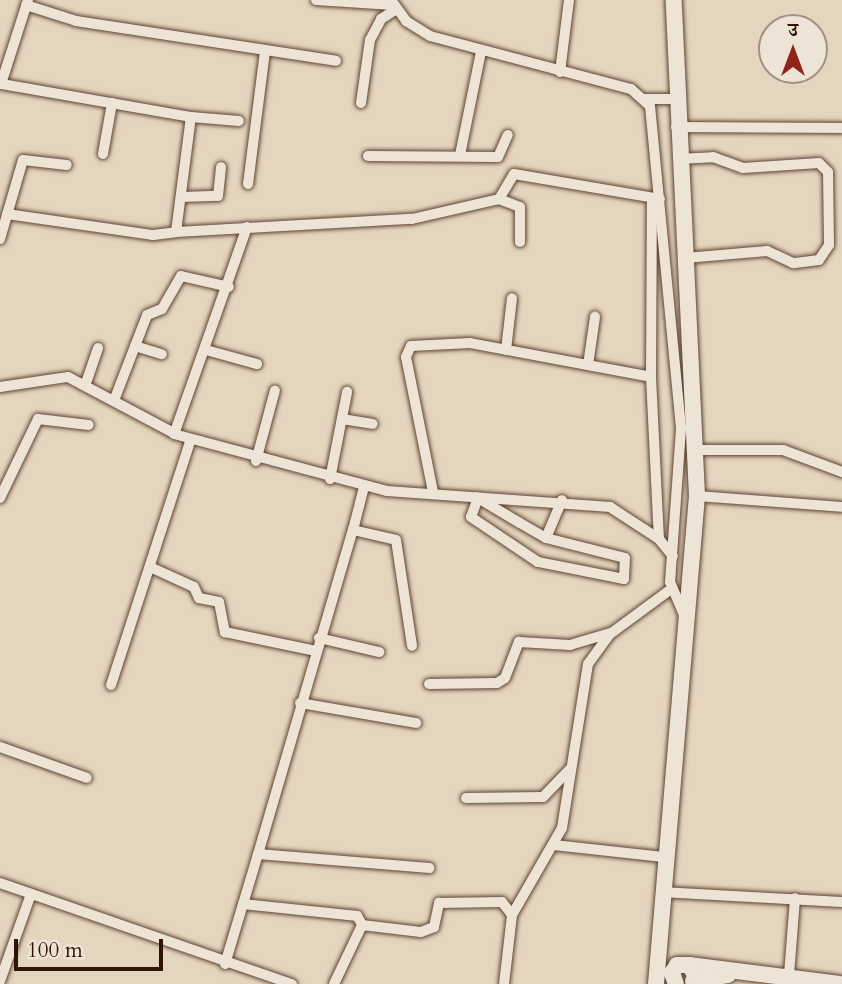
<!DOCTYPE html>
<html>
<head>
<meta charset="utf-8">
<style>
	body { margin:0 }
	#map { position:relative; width:842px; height:984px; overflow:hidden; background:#e4d5be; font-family:Cardo,"Noto Serif Devanagari",serif }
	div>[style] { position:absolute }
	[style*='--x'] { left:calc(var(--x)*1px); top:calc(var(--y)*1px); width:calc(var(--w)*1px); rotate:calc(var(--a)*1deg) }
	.roads { filter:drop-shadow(0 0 2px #5d4433) drop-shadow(0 0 2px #5d4433) }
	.street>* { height:10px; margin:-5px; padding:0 5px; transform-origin:5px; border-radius:5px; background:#ede4d5 }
	.secondary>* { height:16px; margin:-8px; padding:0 8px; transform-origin:8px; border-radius:8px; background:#ede4d5 }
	span { translate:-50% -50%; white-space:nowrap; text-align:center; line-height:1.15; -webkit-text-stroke:5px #ede4d5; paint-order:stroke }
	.north { position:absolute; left:758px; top:14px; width:70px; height:70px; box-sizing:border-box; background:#ede4d5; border:2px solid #a19182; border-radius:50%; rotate:0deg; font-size:19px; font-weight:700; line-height:28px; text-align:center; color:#301405 }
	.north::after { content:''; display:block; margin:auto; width:24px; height:32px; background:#8f2418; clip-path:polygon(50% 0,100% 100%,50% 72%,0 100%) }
	.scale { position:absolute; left:14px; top:939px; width:149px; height:32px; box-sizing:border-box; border:4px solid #301405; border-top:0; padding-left:9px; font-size:21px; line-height:24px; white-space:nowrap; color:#301405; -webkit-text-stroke:5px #ede4d5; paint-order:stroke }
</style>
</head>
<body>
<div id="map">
	<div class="roads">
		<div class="street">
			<div style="--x:316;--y:0;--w:77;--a:3.7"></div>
			<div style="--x:391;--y:0;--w:26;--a:54"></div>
			<div style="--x:406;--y:21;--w:28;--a:32"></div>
			<div style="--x:430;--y:36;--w:208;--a:14.8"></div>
			<div style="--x:631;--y:89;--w:25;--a:42"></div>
			<div style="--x:650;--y:106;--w:324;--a:84.5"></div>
			<div style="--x:681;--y:429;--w:153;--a:94.1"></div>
			<div style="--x:670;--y:582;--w:38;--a:67"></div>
			<div style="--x:26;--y:5;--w:52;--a:17.7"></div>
			<div style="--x:76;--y:21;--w:263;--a:8.7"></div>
			<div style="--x:560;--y:72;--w:73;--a:-82.9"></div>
			<div style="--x:645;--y:99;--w:30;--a:0"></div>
			<div style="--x:361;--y:103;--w:64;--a:-81.9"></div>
			<div style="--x:370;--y:40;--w:24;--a:-62"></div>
			<div style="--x:381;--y:19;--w:17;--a:-33"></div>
			<div style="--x:191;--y:117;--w:48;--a:4.8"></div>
			<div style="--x:676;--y:127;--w:166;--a:0.3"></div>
			<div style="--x:103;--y:154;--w:52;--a:-80"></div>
			<div style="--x:460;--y:155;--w:105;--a:-78.5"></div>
			<div style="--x:368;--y:156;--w:130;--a:0.4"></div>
			<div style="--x:498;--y:157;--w:24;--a:-66"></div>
			<div style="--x:678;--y:159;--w:35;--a:-3"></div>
			<div style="--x:713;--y:157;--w:32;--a:20"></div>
			<div style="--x:743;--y:168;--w:76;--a:-3.8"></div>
			<div style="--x:819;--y:163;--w:13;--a:45"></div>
			<div style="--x:828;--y:172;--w:73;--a:89.2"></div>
			<div style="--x:829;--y:245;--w:18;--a:124"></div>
			<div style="--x:819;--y:260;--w:26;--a:173"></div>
			<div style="--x:793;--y:263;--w:29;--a:-155"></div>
			<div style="--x:767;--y:251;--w:82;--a:175.1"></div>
			<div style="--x:248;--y:184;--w:134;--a:-82.7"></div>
			<div style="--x:181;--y:197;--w:37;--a:-2"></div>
			<div style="--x:218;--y:196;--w:29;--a:-84"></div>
			<div style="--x:499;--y:199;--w:22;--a:21"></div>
			<div style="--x:520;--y:207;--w:35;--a:90"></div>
			<div style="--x:7;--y:214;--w:148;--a:8.2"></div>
			<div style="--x:153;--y:235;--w:23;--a:-7"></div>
			<div style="--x:176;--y:232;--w:116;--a:-82.6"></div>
			<div style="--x:191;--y:117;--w:193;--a:-170.1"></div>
			<div style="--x:1;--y:84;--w:88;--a:-72.2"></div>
			<div style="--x:247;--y:227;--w:219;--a:109.4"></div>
			<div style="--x:174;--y:434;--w:220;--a:15"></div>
			<div style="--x:387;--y:491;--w:224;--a:4.1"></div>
			<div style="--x:610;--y:507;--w:59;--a:33.1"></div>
			<div style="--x:176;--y:232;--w:236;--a:-3.2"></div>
			<div style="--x:412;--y:219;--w:89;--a:-12.9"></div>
			<div style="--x:499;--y:199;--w:29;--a:-59"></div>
			<div style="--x:514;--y:174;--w:148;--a:9.7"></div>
			<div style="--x:0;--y:239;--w:82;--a:-73.8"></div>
			<div style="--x:23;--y:160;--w:44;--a:6.5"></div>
			<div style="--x:135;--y:346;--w:28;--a:17"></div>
			<div style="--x:206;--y:350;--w:53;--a:15.4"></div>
			<div style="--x:506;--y:350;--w:52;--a:-83.4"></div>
			<div style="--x:588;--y:365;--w:49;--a:-81.7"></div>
			<div style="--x:651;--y:377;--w:178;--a:-89.7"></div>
			<div style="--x:86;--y:383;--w:37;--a:-71"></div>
			<div style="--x:0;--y:387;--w:69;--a:-8.4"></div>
			<div style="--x:68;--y:377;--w:118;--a:27.9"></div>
			<div style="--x:115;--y:398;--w:89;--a:-68.9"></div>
			<div style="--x:147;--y:315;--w:16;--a:-22"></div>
			<div style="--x:162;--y:309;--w:38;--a:-60"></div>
			<div style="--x:181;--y:276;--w:49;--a:12.9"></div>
			<div style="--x:342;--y:419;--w:31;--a:9"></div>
			<div style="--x:697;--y:450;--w:86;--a:0"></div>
			<div style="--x:783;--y:450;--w:63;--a:20.4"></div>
			<div style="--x:256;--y:461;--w:73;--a:-75"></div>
			<div style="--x:330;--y:479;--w:89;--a:-78.9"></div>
			<div style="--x:433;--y:492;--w:138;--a:-101.3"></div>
			<div style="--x:406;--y:357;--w:12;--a:-66"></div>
			<div style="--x:411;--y:346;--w:59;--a:-2.9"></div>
			<div style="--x:470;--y:343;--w:184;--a:10.6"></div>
			<div style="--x:651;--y:377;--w:162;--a:87.2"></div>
			<div style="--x:659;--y:539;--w:22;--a:51"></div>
			<div style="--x:697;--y:496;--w:145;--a:4.3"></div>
			<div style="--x:476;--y:497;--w:2;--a:27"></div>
			<div style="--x:478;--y:498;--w:49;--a:30.8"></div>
			<div style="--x:520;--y:523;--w:30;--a:30"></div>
			<div style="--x:546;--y:538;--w:81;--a:14.2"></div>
			<div style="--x:625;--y:558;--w:21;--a:93"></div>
			<div style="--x:624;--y:579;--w:88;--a:-168.8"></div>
			<div style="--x:538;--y:562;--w:81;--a:-146.1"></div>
			<div style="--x:471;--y:517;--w:20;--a:-70"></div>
			<div style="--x:0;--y:498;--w:88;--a:-64.3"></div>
			<div style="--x:38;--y:419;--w:51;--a:6.7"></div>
			<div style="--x:353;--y:530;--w:44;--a:-75.7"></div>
			<div style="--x:546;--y:538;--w:41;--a:-67.2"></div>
			<div style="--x:150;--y:567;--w:48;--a:24.4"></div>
			<div style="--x:194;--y:587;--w:12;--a:66"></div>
			<div style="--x:199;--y:598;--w:20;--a:11"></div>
			<div style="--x:219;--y:602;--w:31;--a:79"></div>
			<div style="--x:225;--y:632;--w:93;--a:11.8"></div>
			<div style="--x:319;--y:638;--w:62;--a:13.1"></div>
			<div style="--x:429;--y:684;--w:68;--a:-0.8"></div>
			<div style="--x:497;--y:683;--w:9;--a:-32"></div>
			<div style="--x:505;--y:678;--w:39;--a:-69"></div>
			<div style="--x:519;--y:642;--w:51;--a:3.4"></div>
			<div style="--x:570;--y:645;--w:42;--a:-16.7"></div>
			<div style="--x:111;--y:685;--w:256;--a:-72"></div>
			<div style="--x:300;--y:703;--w:118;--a:9.8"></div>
			<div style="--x:0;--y:747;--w:92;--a:19.6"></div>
			<div style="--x:466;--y:798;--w:77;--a:-0.7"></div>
			<div style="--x:543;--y:797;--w:39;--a:-46"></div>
			<div style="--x:554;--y:845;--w:110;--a:6.3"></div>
			<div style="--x:258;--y:854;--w:338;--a:-73.7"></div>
			<div style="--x:353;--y:530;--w:44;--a:13.1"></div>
			<div style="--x:396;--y:540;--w:107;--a:81.4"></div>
			<div style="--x:0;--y:883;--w:309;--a:19.1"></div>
			<div style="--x:661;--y:892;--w:181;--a:3.2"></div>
			<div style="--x:243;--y:904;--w:115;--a:6"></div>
			<div style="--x:357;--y:916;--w:12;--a:59"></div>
			<div style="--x:512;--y:915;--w:100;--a:-60.1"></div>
			<div style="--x:562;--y:828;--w:166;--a:-81"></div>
			<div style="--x:588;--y:664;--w:37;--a:-54"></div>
			<div style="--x:610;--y:634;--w:76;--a:-36.4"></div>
			<div style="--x:225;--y:964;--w:115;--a:-73.3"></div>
			<div style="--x:258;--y:854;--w:172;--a:4.7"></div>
			<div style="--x:789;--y:975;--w:77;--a:-85.5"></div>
			<div style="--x:0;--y:981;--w:92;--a:-70.4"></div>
			<div style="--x:334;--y:984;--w:65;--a:-64.6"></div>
			<div style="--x:362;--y:925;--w:59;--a:6.8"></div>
			<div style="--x:421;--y:932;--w:14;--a:-21"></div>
			<div style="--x:434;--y:927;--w:25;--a:-78"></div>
			<div style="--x:439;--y:903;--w:63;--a:-0.9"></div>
			<div style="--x:502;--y:902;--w:16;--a:52"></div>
			<div style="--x:512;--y:915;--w:69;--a:96.6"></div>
		</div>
		<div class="secondary">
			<div style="--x:689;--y:965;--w:152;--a:7.2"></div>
			<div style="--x:693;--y:981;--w:36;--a:-10"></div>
			<div style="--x:656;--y:984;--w:490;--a:-85.2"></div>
			<div style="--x:697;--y:496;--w:497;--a:-92.7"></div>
			<div style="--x:676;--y:984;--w:12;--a:-110"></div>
			<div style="--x:672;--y:973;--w:9;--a:-58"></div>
			<div style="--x:677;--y:965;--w:12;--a:0"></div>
			<div style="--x:689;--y:965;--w:9;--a:58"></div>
		</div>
	</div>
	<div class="north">उ</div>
	<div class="scale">100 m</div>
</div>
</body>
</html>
